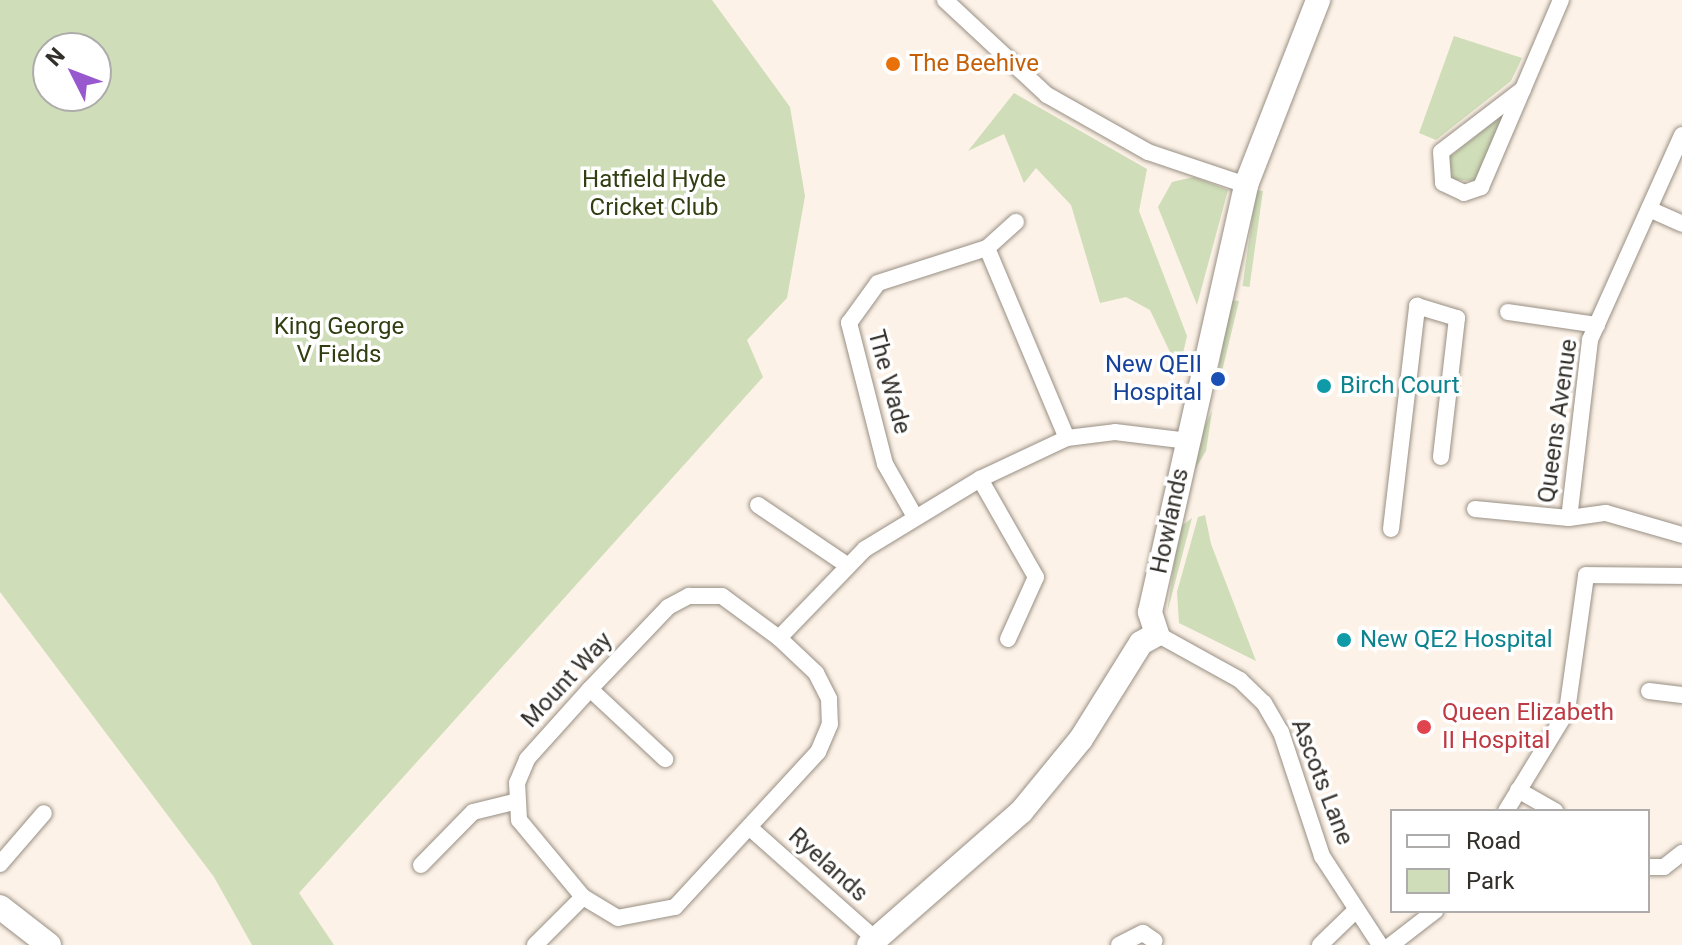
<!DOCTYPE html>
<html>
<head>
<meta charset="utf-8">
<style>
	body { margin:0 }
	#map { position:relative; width:1682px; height:945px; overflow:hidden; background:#fdf2e7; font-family:Roboto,sans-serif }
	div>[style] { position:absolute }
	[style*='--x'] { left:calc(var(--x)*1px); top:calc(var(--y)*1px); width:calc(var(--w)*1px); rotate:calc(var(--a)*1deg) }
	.green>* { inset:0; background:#cfddb8; transform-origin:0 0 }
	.roads { filter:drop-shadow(0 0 2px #988f84) drop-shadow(0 0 2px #988f84) }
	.street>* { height:16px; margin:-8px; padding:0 8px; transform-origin:8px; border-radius:8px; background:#fff }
	.secondary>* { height:24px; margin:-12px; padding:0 12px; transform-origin:12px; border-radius:12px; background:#fff }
	.dots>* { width:22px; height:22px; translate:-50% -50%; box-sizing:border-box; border:4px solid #fff; border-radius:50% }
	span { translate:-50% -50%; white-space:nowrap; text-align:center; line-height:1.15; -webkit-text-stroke:7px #fff; paint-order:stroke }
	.food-label { font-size:24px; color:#c56008 }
	.left { translate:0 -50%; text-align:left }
	.park-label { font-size:24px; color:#313e11 }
	.transit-label { font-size:24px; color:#164399 }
	.right { translate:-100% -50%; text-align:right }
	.street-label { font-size:24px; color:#332f2a }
	.culture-label { font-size:24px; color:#0d838f }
	.health-label { font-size:24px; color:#be3a42 }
	.legend { position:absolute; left:1390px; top:809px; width:260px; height:104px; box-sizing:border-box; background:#fff; border:2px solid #adacaa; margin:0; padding:10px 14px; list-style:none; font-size:24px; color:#332f2a }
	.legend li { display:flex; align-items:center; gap:16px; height:40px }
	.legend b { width:40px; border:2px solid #adacaa }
	.north { position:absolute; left:32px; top:32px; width:80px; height:80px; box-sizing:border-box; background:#fff; border:2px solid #adacaa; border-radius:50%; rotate:312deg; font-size:22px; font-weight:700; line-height:32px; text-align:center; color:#332f2a }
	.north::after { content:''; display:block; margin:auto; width:28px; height:36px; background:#9858ce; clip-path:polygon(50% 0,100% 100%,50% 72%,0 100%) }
</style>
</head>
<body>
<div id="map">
	<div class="green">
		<div style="clip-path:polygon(evenodd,0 0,712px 0,790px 107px,805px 196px,787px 298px,747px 340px,763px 377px,299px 893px,334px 945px,252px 945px,214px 877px,0 592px,0 0,48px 48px,96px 48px,96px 96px,48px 96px,48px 48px)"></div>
		<div style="clip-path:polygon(1454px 36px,1522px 58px,1511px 81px,1436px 140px,1419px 133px)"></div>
		<div style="clip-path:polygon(1014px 93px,1147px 169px,1139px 211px,1187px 336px,1179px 371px,1150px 310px,1126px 297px,1100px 303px,1071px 205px,1036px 168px,1024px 183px,1004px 134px,968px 151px)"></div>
		<div style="clip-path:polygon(1505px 113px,1477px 181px,1453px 180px,1448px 158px)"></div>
		<div style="clip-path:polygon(1194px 177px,1228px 190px,1197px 305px,1158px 207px,1172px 182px)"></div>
		<div style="left:1256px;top:190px;width:7px;height:97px;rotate:8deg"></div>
		<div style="clip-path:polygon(1230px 300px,1239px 301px,1217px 392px,1223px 328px)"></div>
		<div style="clip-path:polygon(1212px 411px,1206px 451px,1193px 473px,1204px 427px)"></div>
		<div style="clip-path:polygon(1205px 515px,1211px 544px,1256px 661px,1179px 623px,1177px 592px,1198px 517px)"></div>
		<div style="clip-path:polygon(1192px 518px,1167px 613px,1179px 528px)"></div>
	</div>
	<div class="roads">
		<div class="street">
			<div style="--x:945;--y:0;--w:139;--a:43"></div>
			<div style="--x:1047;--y:95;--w:116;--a:29.4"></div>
			<div style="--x:1148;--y:152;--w:103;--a:18.6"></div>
			<div style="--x:1523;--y:89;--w:103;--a:142.5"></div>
			<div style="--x:1441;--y:152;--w:31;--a:86"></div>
			<div style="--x:1443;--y:183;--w:23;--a:25"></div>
			<div style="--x:1464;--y:193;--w:18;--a:-19"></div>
			<div style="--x:1481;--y:187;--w:107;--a:-66.8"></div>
			<div style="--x:1523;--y:89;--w:97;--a:-66.9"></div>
			<div style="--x:1682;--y:135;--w:225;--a:114.2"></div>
			<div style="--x:1590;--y:340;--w:179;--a:96.7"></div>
			<div style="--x:1569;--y:518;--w:37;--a:-8"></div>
			<div style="--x:1606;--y:513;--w:79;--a:16.1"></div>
			<div style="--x:1649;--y:209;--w:36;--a:24"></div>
			<div style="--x:987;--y:248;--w:39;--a:-42"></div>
			<div style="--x:1508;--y:312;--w:90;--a:8.3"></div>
			<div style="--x:980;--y:479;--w:113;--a:60.3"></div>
			<div style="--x:1036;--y:577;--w:68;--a:114.3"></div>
			<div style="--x:758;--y:505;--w:107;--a:34"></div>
			<div style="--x:1475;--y:509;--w:94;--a:5.5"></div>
			<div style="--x:914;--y:515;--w:59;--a:-119.6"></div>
			<div style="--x:885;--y:464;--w:146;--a:-104.3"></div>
			<div style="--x:849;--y:323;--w:49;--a:-54.1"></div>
			<div style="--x:878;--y:283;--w:114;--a:-17.8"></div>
			<div style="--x:987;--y:248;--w:206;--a:67.2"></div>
			<div style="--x:1391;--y:529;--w:225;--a:-83.3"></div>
			<div style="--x:1417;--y:306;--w:42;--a:16.7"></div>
			<div style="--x:1457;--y:318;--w:140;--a:96.6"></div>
			<div style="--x:689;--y:596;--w:33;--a:0"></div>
			<div style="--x:722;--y:596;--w:71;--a:36.4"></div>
			<div style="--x:779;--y:638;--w:51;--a:43.4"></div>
			<div style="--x:816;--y:673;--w:29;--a:63"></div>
			<div style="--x:829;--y:699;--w:25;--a:88"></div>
			<div style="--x:830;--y:724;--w:30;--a:113"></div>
			<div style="--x:818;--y:752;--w:211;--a:132.7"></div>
			<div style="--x:675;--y:907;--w:58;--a:169.1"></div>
			<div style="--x:618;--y:918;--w:41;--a:-149"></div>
			<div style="--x:583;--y:897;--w:100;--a:-129.7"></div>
			<div style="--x:519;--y:820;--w:37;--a:-93"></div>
			<div style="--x:517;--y:783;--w:26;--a:-67"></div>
			<div style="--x:527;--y:759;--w:94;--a:-48"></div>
			<div style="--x:590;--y:689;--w:113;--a:-46.4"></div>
			<div style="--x:668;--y:607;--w:24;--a:-28"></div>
			<div style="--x:1157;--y:634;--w:95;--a:29"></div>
			<div style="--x:1240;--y:680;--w:33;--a:44"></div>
			<div style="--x:1264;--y:703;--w:34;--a:60"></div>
			<div style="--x:1281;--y:732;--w:131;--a:71.7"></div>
			<div style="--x:1322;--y:856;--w:106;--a:56.9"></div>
			<div style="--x:779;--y:638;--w:124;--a:-46"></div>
			<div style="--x:865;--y:549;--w:135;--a:-31.3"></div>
			<div style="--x:980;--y:479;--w:96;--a:-25.2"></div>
			<div style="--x:1067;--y:438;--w:48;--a:-7.1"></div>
			<div style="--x:1115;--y:432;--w:74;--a:7"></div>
			<div style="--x:590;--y:689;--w:103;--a:43"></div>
			<div style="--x:1649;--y:691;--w:33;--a:7"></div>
			<div style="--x:1518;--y:790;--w:43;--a:29.6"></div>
			<div style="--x:1506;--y:811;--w:117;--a:-58.6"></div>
			<div style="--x:1567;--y:711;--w:137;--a:-82"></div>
			<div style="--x:1586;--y:575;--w:96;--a:0.6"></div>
			<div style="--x:749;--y:827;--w:169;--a:41.6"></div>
			<div style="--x:0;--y:864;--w:67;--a:-49.2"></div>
			<div style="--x:421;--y:865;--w:74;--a:-45.5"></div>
			<div style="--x:473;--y:812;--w:42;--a:-13.7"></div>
			<div style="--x:1648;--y:867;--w:16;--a:0"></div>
			<div style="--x:1664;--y:867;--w:23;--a:-38"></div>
			<div style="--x:535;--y:945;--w:68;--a:-45"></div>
			<div style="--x:1119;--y:945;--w:27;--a:-27"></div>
			<div style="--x:1143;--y:933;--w:14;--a:34"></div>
			<div style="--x:1320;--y:945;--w:50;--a:-44.2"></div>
			<div style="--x:1391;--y:945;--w:56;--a:-37.7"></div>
		</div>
		<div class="secondary">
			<div style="--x:0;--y:907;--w:62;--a:37.8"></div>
			<div style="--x:869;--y:945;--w:202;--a:-41.2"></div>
			<div style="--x:1021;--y:812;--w:94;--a:-50.6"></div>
			<div style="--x:1081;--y:739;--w:113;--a:-58"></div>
			<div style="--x:1141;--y:643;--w:18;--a:-29"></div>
			<div style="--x:1157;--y:634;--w:23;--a:-108"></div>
			<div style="--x:1150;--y:612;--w:438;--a:-77.3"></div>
			<div style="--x:1246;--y:185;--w:199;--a:-68.7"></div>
		</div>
	</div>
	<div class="dots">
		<div style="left:893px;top:64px;background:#e8710a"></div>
		<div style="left:1218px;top:379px;background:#1a4fb4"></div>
		<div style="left:1324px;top:386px;background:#0f9aa8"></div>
		<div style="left:1344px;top:640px;background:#0f9aa8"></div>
		<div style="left:1424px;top:727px;background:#e0444e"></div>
	</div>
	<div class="food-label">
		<span class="left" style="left:909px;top:64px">The Beehive</span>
	</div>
	<div class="park-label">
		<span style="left:654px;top:194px">Hatfield Hyde<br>Cricket Club</span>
		<span style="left:339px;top:341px">King George<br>V Fields</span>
	</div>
	<div class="transit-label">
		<span class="right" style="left:1202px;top:379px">New QEII<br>Hospital</span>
	</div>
	<div class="street-label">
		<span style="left:889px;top:382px;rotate:75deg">The Wade</span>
		<span style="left:1558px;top:421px;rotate:-82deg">Queens Avenue</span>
		<span style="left:1170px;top:521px;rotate:-78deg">Howlands</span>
		<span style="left:567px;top:680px;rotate:-47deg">Mount Way</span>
		<span style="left:1322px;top:782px;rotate:69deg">Ascots Lane</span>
		<span style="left:828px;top:865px;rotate:42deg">Ryelands</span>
	</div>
	<div class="culture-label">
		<span class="left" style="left:1340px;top:386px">Birch Court</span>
		<span class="left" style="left:1360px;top:640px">New QE2 Hospital</span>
	</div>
	<div class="health-label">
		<span class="left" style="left:1442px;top:727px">Queen Elizabeth<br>II Hospital</span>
	</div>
	<ul class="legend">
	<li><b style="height:10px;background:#fff"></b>Road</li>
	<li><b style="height:22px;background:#cfddb8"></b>Park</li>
	</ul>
	<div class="north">N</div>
</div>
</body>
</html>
